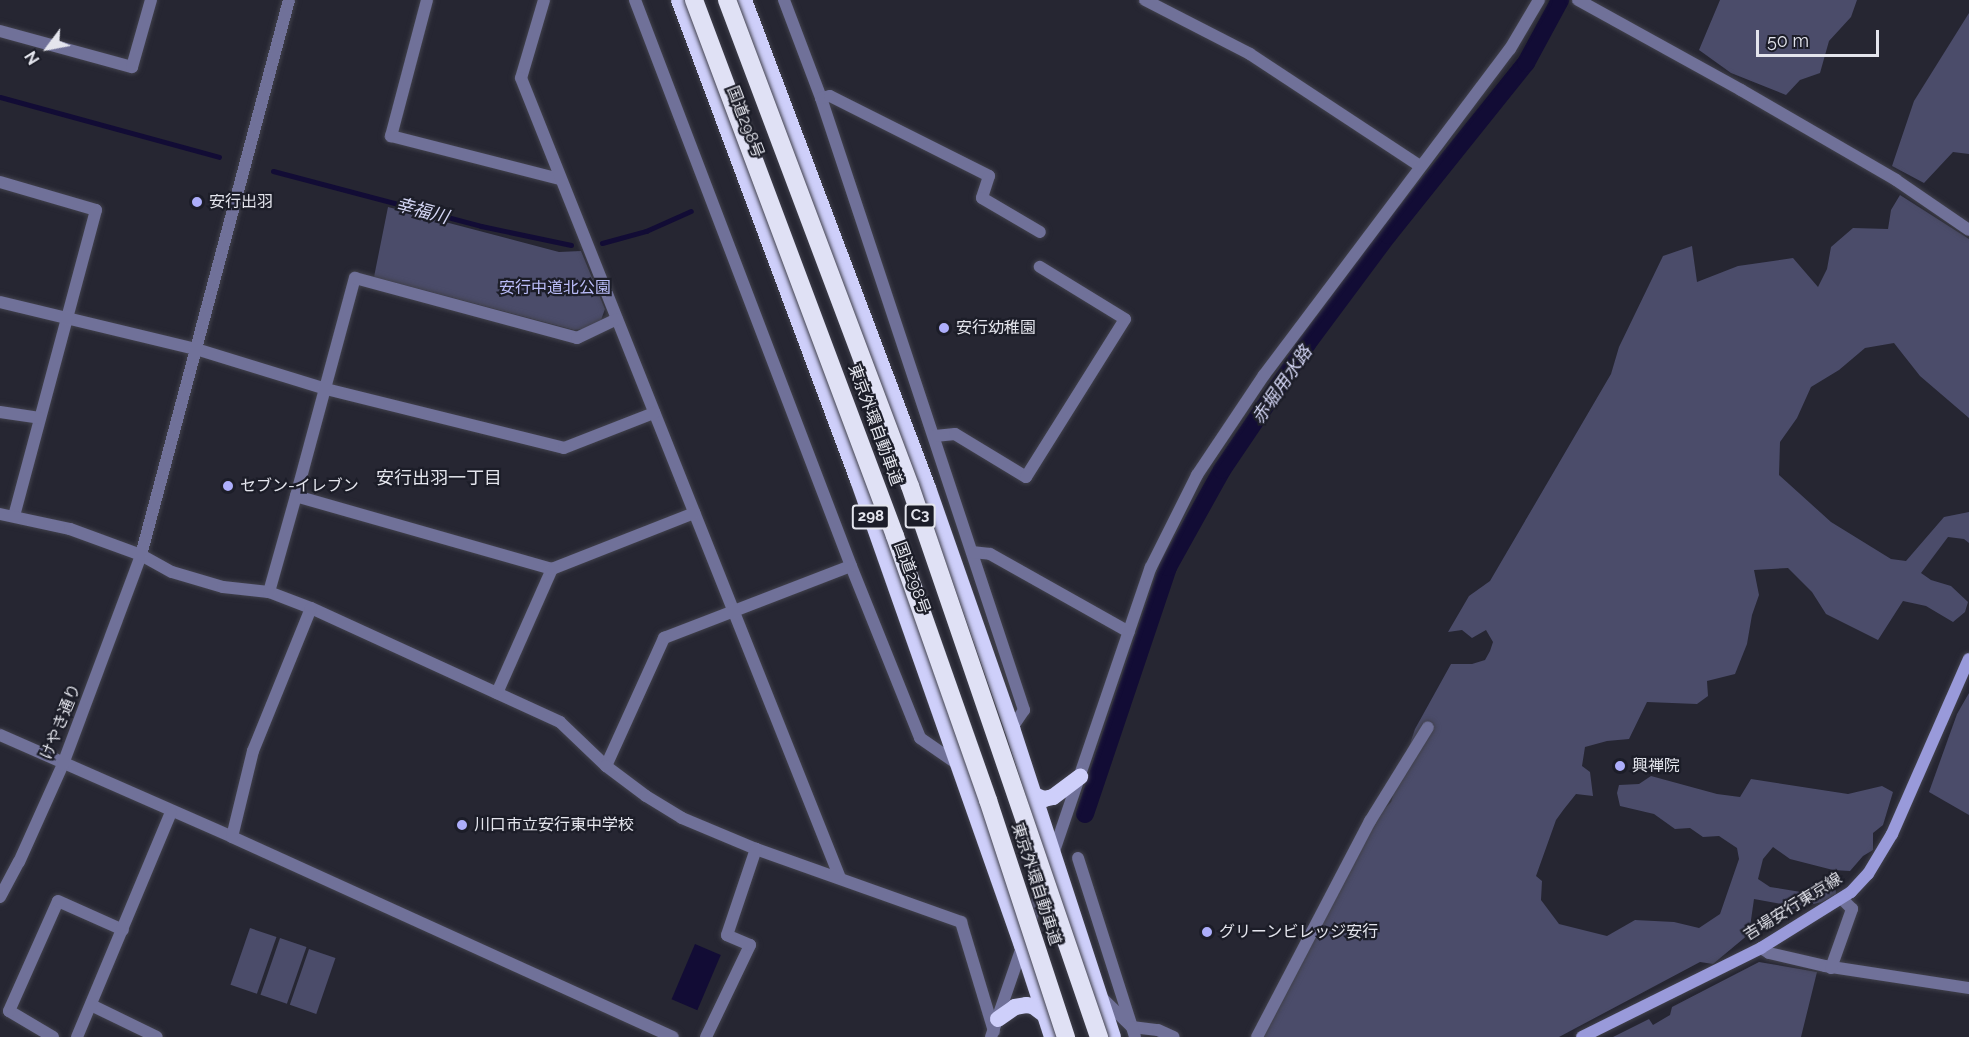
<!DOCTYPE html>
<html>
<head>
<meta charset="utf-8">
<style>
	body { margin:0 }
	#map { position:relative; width:1969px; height:1037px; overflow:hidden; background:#262632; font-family:Raleway,"Noto Sans JP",sans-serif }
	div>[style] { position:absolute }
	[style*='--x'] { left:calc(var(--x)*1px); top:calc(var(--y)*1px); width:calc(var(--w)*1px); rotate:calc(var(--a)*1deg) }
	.green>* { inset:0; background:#4b4c6a; transform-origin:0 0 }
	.water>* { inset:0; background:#120c35; transform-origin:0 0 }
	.stream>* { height:5px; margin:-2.5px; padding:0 2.5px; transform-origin:2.5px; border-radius:2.5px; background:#120c35 }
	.canal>* { height:18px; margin:-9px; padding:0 9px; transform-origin:9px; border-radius:9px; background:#120c35 }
	.roads { filter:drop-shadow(0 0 2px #41414c) drop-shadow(0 0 2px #41414c) }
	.minor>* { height:12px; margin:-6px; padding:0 6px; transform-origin:6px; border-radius:6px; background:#707199 }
	.tertiary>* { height:12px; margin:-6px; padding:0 6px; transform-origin:6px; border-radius:6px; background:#707199 }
	.secondary>* { height:12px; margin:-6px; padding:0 6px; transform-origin:6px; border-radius:6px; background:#999ada }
	.trunk>* { height:16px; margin:-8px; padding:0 8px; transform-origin:8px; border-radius:8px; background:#cecffa }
	.bridges { filter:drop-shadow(0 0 2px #41414c) drop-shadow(0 0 2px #41414c) }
	.motorway-bridge>* { height:18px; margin:-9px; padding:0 9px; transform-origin:9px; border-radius:9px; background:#e0e1f5 }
	.dots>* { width:16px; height:16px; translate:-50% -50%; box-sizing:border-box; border:3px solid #1c1d28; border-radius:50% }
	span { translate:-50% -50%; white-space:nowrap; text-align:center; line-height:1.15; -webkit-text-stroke:4.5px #1c1d28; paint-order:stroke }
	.shield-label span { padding:2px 4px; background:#1c1d28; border:2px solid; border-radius:4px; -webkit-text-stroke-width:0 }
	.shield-label { font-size:15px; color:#e4e5ed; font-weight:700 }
	.street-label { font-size:16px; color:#e4e5ed }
	.poi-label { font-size:16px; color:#e4e5ed }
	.left { translate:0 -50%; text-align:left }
	.park-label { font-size:16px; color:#bbbdf9 }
	.water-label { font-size:18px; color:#d3d5f4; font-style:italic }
	.neighbourhood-label { font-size:18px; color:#e4e5ed }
	.north { position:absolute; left:18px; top:18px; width:60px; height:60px; -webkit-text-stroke:4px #1c1d28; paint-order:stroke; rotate:238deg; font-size:16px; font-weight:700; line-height:24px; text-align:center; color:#e4e5ed }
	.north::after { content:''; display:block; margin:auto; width:21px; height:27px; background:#e4e5ed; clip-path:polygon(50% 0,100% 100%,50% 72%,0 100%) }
	.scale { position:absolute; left:1756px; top:30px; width:123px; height:27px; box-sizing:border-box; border:3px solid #e4e5ed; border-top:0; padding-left:8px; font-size:18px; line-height:21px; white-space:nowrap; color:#e4e5ed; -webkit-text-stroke:4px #1c1d28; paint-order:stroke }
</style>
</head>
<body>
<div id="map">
	<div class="green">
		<div style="clip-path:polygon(1720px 0,1857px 0,1851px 17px,1829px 41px,1820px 73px,1800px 80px,1786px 95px,1731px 73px,1699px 50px)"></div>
		<div style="clip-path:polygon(1969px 13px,1969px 154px,1953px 152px,1924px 183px,1892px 166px,1914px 101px)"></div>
		<div style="clip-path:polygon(1900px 195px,1969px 239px,1969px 418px,1920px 376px,1894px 343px,1865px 348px,1839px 370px,1811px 387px,1797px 418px,1780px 442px,1779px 475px,1831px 522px,1891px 559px,1906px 561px,1944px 517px,1969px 512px,1969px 543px,1964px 539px,1948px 537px,1921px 573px,1931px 580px,1951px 586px,1968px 602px,1965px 612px,1953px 622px,1926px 606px,1903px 601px,1878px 640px,1826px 614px,1812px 592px,1788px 568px,1754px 570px,1759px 595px,1752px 615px,1747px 644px,1735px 674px,1707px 681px,1708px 696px,1697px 704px,1647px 702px,1629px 739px,1607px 741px,1585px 747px,1582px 766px,1590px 772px,1593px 796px,1576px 794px,1564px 809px,1556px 820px,1536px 876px,1542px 881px,1541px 900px,1559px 924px,1607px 936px,1635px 920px,1674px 922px,1699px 928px,1720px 914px,1739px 859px,1737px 848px,1719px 836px,1703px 837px,1690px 828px,1675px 829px,1654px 814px,1620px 806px,1617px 793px,1619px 785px,1639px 784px,1651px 776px,1717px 794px,1740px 797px,1751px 779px,1848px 794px,1882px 786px,1893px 792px,1883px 825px,1873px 833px,1873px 850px,1863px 856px,1850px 871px,1833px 870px,1790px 859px,1773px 847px,1763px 859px,1758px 879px,1770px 887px,1801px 892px,1814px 883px,1825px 880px,1835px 882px,1836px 894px,1822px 902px,1793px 909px,1782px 904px,1754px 899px,1749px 934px,1713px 964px,1700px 962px,1559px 1037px,1263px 1037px,1381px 812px,1391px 802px,1415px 729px,1451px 664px,1472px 664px,1485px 660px,1490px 651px,1493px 642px,1486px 630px,1472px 638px,1462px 630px,1448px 632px,1469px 596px,1490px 581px,1611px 374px,1619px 347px,1663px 256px,1692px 246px,1697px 282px,1738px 266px,1793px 258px,1818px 287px,1827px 269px,1831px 247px,1853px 228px,1888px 229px,1891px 210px)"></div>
		<div style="clip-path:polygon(388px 207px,559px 252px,581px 251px,605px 309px,601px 320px,584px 329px,574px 330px,374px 277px)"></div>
		<div style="clip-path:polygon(1969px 693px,1969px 815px,1929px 792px,1957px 714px)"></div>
		<div style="left:250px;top:928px;width:28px;height:60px;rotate:19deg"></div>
		<div style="left:280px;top:938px;width:28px;height:60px;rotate:19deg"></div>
		<div style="left:309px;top:949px;width:28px;height:59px;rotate:19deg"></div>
		<div style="clip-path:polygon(1759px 962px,1817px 972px,1801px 1037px,1613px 1037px,1649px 1019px,1653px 1025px,1670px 1015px,1672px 1007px)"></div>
	</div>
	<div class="water">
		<div style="left:695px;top:944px;width:28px;height:60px;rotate:23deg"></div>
	</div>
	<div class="stream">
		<div style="--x:0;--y:97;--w:227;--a:15.3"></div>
		<div style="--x:273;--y:171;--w:215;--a:14.8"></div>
		<div style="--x:481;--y:226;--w:92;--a:11.9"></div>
		<div style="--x:602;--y:243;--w:46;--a:-15.3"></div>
		<div style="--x:646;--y:231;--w:49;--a:-24"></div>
	</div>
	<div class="canal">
		<div style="--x:1085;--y:814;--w:261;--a:-71.4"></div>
		<div style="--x:1168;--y:567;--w:111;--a:-60.9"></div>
		<div style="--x:1222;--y:470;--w:152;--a:-56"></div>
		<div style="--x:1307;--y:344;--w:136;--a:-53.4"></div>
		<div style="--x:1388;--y:235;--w:221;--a:-51.3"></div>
		<div style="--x:1526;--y:63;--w:72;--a:-61.6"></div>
	</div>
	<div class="roads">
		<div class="minor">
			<div style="--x:427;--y:0;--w:141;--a:104.8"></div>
			<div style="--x:391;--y:136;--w:174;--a:14.3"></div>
			<div style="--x:544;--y:0;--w:81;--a:106.4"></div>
			<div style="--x:521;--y:78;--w:861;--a:68.26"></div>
			<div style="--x:635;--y:0;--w:606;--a:69.11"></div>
			<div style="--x:851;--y:566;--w:185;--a:68.1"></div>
			<div style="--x:920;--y:738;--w:47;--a:34.7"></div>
			<div style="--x:784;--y:0;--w:105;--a:69.3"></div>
			<div style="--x:821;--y:98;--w:645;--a:71.65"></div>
			<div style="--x:1024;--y:710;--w:22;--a:124"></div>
			<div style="--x:1145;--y:0;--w:118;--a:27.2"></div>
			<div style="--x:1250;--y:54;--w:204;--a:33.4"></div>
			<div style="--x:1578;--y:0;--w:186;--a:28.9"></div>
			<div style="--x:1741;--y:90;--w:179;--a:30.1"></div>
			<div style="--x:1896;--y:180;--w:88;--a:34.4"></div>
			<div style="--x:0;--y:31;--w:137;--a:15.3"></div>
			<div style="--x:132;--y:67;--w:70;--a:-74.2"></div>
			<div style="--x:821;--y:98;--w:9;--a:-13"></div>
			<div style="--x:830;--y:96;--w:178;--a:26.7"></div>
			<div style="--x:989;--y:176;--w:23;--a:108"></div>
			<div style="--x:982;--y:198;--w:67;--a:30.4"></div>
			<div style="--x:0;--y:182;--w:100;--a:16.3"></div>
			<div style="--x:96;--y:210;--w:316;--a:105"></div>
			<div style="--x:0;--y:302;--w:202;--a:13.5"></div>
			<div style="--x:196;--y:349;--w:136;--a:17.1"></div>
			<div style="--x:326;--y:389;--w:245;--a:13.9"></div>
			<div style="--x:564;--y:448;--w:97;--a:-21.3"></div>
			<div style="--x:0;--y:412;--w:40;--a:8.5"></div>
			<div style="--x:935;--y:436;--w:20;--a:-6"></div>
			<div style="--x:955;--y:434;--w:83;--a:31.2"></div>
			<div style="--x:1026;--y:477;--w:186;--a:-57.9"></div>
			<div style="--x:1125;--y:319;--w:100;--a:-148.5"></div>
			<div style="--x:0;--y:514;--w:72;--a:12.1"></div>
			<div style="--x:70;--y:529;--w:76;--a:20.1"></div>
			<div style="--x:141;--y:555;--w:35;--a:29"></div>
			<div style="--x:172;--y:572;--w:53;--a:16.4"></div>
			<div style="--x:223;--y:587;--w:46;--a:6.2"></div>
			<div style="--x:269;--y:592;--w:45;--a:20.9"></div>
			<div style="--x:311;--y:608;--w:274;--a:24.6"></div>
			<div style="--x:560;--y:722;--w:64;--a:43.7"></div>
			<div style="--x:606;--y:766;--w:141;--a:-65.6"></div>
			<div style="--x:664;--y:638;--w:200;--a:-21.1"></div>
			<div style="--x:972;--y:552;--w:18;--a:6"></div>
			<div style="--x:990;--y:554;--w:159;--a:29.3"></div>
			<div style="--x:552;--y:569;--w:266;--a:-164.1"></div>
			<div style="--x:296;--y:496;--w:226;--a:-74.9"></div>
			<div style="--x:355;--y:278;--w:230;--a:15.1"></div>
			<div style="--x:577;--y:338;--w:44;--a:-25.4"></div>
			<div style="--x:269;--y:592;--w:100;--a:-74.3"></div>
			<div style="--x:497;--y:693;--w:136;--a:-66.1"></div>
			<div style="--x:552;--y:569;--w:153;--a:-21.5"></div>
			<div style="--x:0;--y:735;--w:253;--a:23.7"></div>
			<div style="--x:232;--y:837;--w:484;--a:24.4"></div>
			<div style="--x:606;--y:766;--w:50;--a:36.9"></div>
			<div style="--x:646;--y:796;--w:42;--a:31.4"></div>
			<div style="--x:682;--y:818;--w:80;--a:22.7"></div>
			<div style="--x:756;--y:849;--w:218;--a:19.6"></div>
			<div style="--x:961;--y:922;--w:114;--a:73.2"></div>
			<div style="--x:232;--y:837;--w:89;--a:-76.3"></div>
			<div style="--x:253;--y:751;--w:154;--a:-67.9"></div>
			<div style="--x:1078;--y:858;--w:177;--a:72.3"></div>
			<div style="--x:1132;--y:1027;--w:26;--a:7"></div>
			<div style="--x:1158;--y:1030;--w:17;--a:24"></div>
			<div style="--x:1761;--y:948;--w:9;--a:32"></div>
			<div style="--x:1769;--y:953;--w:57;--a:13.1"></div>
			<div style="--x:1825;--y:966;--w:146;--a:8.7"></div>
			<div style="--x:1831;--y:968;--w:63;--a:-70.4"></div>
			<div style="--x:1852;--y:909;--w:14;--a:-135"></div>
			<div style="--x:1101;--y:997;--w:43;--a:44.1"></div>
			<div style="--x:1132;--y:1027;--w:10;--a:73"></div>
			<div style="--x:91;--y:1005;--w:73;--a:25.9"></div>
			<div style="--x:53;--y:1037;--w:51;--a:-149.4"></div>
			<div style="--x:9;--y:1011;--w:120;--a:-66"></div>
			<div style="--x:58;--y:901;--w:71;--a:24"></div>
			<div style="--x:77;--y:1037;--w:244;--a:-67.3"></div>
			<div style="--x:706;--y:1037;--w:102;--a:-64.4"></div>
			<div style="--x:750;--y:945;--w:25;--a:-157"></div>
			<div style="--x:727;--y:935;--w:91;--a:-71.4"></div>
			<div style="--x:1257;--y:1037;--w:244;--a:-62.4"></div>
			<div style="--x:1370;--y:821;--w:110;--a:-58.3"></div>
		</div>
		<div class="tertiary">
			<div style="--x:1052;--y:857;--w:306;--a:-71.2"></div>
			<div style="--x:1151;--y:567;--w:103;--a:-63.4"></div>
			<div style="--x:1197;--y:475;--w:120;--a:-56.2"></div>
			<div style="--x:1264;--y:375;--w:408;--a:-53"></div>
			<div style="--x:1510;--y:49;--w:57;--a:-59.4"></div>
			<div style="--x:0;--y:897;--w:40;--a:-62"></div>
			<div style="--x:19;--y:862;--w:107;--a:-65.8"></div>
			<div style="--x:63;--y:764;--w:223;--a:-69.5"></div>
			<div style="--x:141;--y:555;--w:574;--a:-75.07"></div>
			<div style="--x:1029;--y:925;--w:49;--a:-70.8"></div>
			<div style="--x:991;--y:1037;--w:98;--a:-71"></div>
		</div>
		<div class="secondary">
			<div style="--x:1582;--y:1037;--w:200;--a:-26.4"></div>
			<div style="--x:1761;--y:948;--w:106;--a:-31.9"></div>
			<div style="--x:1851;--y:892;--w:25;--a:-47"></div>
			<div style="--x:1868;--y:874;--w:47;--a:-59"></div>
			<div style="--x:1892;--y:834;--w:191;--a:-66.3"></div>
		</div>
		<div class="trunk">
			<div style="--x:679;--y:0;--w:512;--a:69.55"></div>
			<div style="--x:858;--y:480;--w:493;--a:70.6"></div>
			<div style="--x:1022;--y:945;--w:97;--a:71.9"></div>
			<div style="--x:744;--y:0;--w:522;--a:69.34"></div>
			<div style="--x:928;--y:488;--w:254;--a:70.7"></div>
			<div style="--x:1012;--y:728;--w:325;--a:71.9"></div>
			<div style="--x:1034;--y:795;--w:11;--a:22"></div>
			<div style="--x:1044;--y:799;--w:9;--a:-13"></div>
			<div style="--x:1053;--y:797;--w:34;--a:-37"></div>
			<div style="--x:998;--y:1019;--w:21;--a:-35"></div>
			<div style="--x:1015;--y:1007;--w:11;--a:-10"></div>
			<div style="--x:1026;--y:1005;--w:7;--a:8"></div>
			<div style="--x:1033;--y:1006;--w:15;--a:37"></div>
		</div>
	</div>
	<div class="bridges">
		<div class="motorway-bridge">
			<div style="--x:694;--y:0;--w:572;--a:69.44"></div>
			<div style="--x:895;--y:536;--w:280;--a:70.6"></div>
			<div style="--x:988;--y:800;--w:250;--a:71.8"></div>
			<div style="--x:727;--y:0;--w:519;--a:69.37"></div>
			<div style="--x:910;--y:486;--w:583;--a:71.07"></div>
		</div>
	</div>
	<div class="dots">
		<div style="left:197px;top:202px;background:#adaefb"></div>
		<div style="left:944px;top:328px;background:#adaefb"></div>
		<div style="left:228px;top:486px;background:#adaefb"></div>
		<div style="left:1620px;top:766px;background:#adaefb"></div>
		<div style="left:462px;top:825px;background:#adaefb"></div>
		<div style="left:1207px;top:932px;background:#adaefb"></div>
	</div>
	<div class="shield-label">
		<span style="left:920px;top:516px">C3</span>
		<span style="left:871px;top:517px">298</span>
	</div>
	<div class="street-label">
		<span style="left:745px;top:122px;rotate:69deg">国道298号</span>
		<span style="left:875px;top:425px;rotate:70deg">東京外環自動車道</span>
		<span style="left:912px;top:578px;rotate:70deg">国道298号</span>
		<span style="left:61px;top:722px;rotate:-68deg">けやき通り</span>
		<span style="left:1036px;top:884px;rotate:72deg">東京外環自動車道</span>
		<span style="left:1793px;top:907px;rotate:-32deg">吉場安行東京線</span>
	</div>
	<div class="poi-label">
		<span class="left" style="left:209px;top:202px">安行出羽</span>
		<span class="left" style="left:956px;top:328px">安行幼稚園</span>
		<span class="left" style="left:240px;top:486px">セブン-イレブン</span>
		<span class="left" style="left:1632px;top:766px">興禅院</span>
		<span class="left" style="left:474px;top:825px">川口市立安行東中学校</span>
		<span class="left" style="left:1219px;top:932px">グリーンビレッジ安行</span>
	</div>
	<div class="park-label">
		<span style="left:555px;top:288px">安行中道北公園</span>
	</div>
	<div class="water-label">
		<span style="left:422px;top:211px;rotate:15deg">幸福川</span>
		<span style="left:1282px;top:385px;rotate:-55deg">赤堀用水路</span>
	</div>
	<div class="neighbourhood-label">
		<span style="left:439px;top:478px">安行出羽一丁目</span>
	</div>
	<div class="north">N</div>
	<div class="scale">50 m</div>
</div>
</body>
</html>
